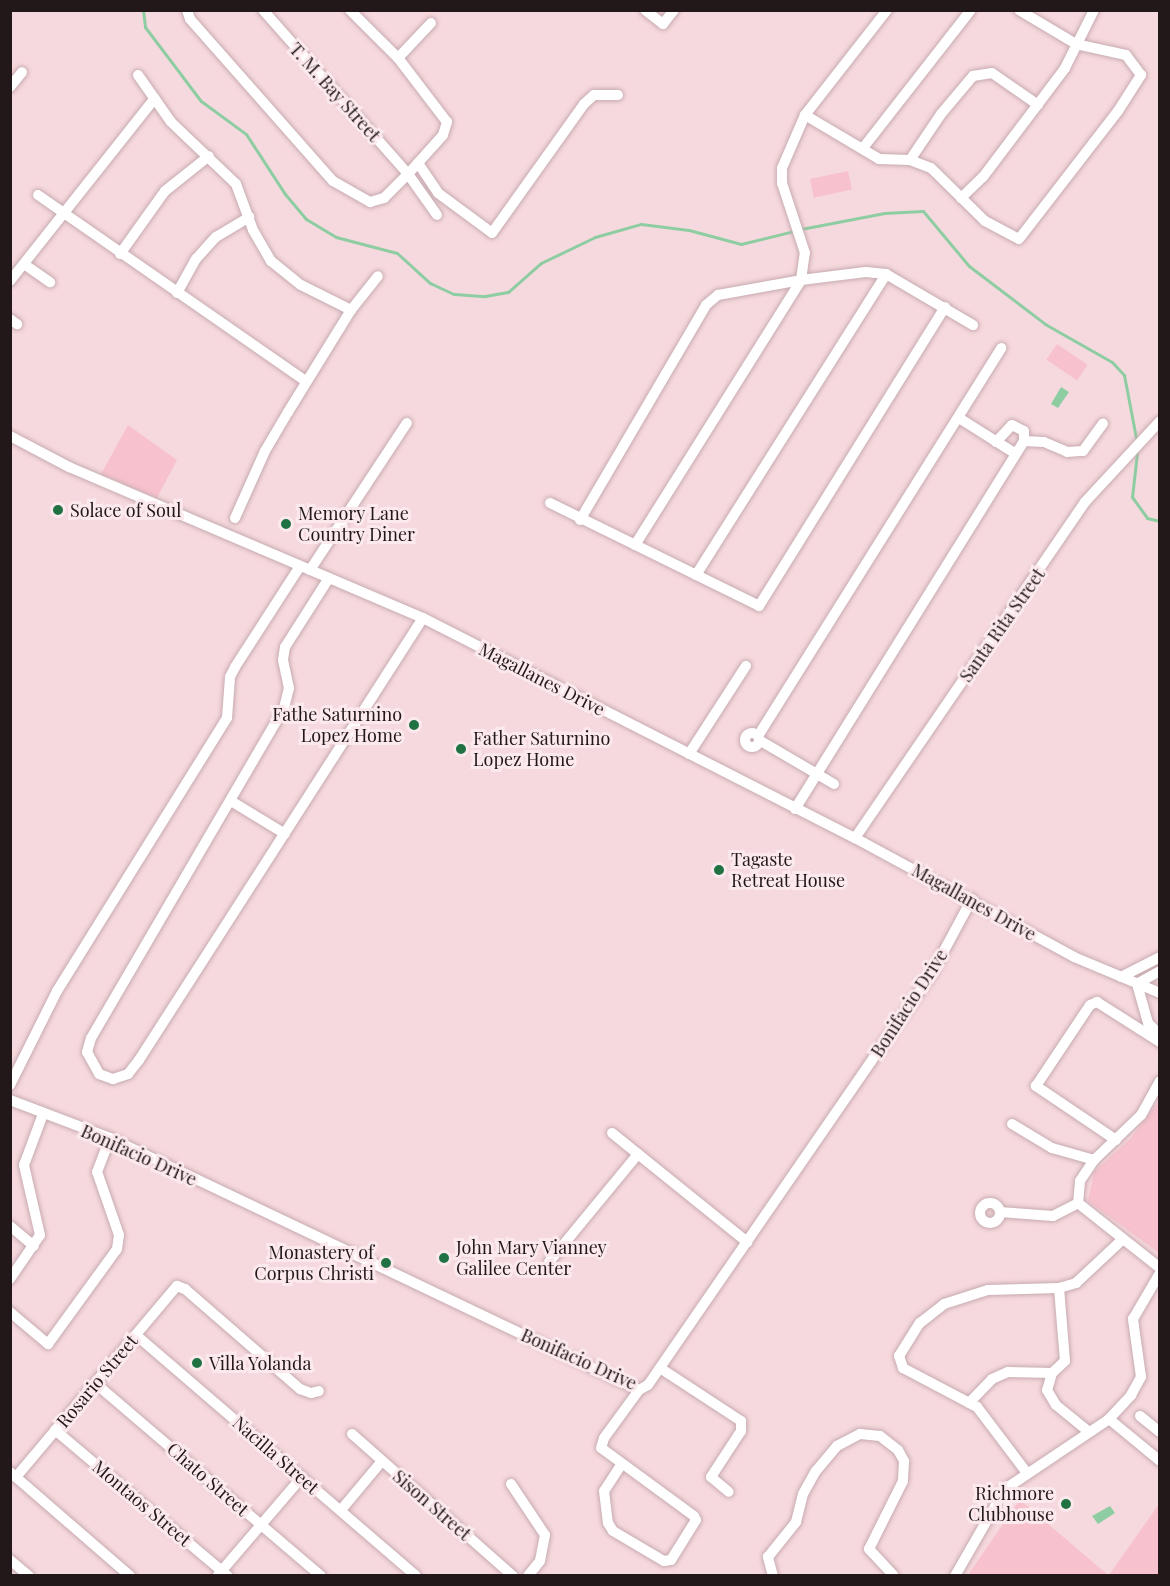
<!DOCTYPE html>
<html>
<head>
<meta charset="utf-8">
<style>
	body { margin:0 }
	#map { position:relative; width:1170px; height:1586px; overflow:hidden; background:#f6d9de; font-family:"Playfair Display",serif }
	div>[style] { position:absolute }
	[style*='--x'] { left:calc(var(--x)*1px); top:calc(var(--y)*1px); width:calc(var(--w)*1px); rotate:calc(var(--a)*1deg) }
	.green>* { inset:0; background:#f7c2cd; transform-origin:0 0 }
	.water>* { inset:0; background:#8ecda2 }
	.stream>* { height:3px; margin:-1.5px; padding:0 1.5px; transform-origin:1.5px; border-radius:1.5px; background:#8ecda2 }
	.roads { filter:drop-shadow(0 0 2px #c7abb0) drop-shadow(0 0 2px #c7abb0) }
	.minor>* { height:10px; margin:-5px; padding:0 5px; transform-origin:5px; border-radius:5px; background:#fff }
	.minor>.ring { margin:-5px; padding:0; box-sizing:content-box; background:none; border:10px solid #fff; border-radius:50% }
	.dots>* { width:16px; height:16px; translate:-50% -50%; box-sizing:border-box; border:3px solid #fbe9ed; border-radius:50% }
	span { translate:-50% -50%; white-space:nowrap; text-align:center; line-height:1.15; -webkit-text-stroke:6px #fbe9ed; paint-order:stroke }
	.street-label { font-size:18px; color:#22181a }
	.poi-label { font-size:18px; color:#22181a }
	.left { translate:0 -50%; text-align:left }
	.right { translate:-100% -50%; text-align:right }
	.frame { position:absolute; inset:0; border:12px solid #22181a; pointer-events:none }
</style>
</head>
<body>
<div id="map">
	<div class="green">
		<div style="left:848px;top:171px;width:19px;height:39px;rotate:78deg"></div>
		<div style="left:1057px;top:344px;width:37px;height:19px;rotate:34deg"></div>
		<div style="clip-path:polygon(128px 425px,177px 460px,157px 498px,101px 474px)"></div>
		<div style="clip-path:polygon(1159px 1101px,1159px 1253px,1088px 1201px,1094px 1172px,1131px 1138px)"></div>
		<div style="clip-path:polygon(1020px 1499px,1020px 1500px,1108px 1575px,968px 1575px)"></div>
		<div style="clip-path:polygon(1159px 1504px,1159px 1575px,1109px 1575px)"></div>
	</div>
	<div class="water">
		<div style="clip-path:polygon(1061px 387px,1069px 392px,1058px 408px,1051px 404px)"></div>
		<div style="clip-path:polygon(1110px 1506px,1115px 1513px,1098px 1524px,1092px 1516px)"></div>
	</div>
	<div class="stream">
		<div style="--x:143;--y:10;--w:17;--a:83"></div>
		<div style="--x:145;--y:27;--w:61;--a:52.9"></div>
		<div style="--x:182;--y:76;--w:31;--a:53"></div>
		<div style="--x:201;--y:101;--w:56;--a:36.3"></div>
		<div style="--x:246;--y:134;--w:72;--a:57"></div>
		<div style="--x:285;--y:194;--w:33;--a:50"></div>
		<div style="--x:306;--y:219;--w:35;--a:31"></div>
		<div style="--x:336;--y:237;--w:63;--a:14.7"></div>
		<div style="--x:397;--y:253;--w:45;--a:42.3"></div>
		<div style="--x:430;--y:283;--w:26;--a:25"></div>
		<div style="--x:454;--y:294;--w:31;--a:4"></div>
		<div style="--x:485;--y:296;--w:23;--a:-10"></div>
		<div style="--x:508;--y:292;--w:44;--a:-41.3"></div>
		<div style="--x:541;--y:263;--w:60;--a:-25.7"></div>
		<div style="--x:595;--y:237;--w:48;--a:-15.8"></div>
		<div style="--x:641;--y:224;--w:48;--a:7.1"></div>
		<div style="--x:689;--y:230;--w:54;--a:15.1"></div>
		<div style="--x:741;--y:244;--w:55;--a:-13.8"></div>
		<div style="--x:801;--y:229;--w:85;--a:-10.9"></div>
		<div style="--x:884;--y:213;--w:39;--a:-3"></div>
		<div style="--x:923;--y:211;--w:72;--a:50.1"></div>
		<div style="--x:969;--y:266;--w:96;--a:37.3"></div>
		<div style="--x:1045;--y:324;--w:77;--a:29.6"></div>
		<div style="--x:1112;--y:362;--w:18;--a:47"></div>
		<div style="--x:1124;--y:375;--w:64;--a:79.2"></div>
		<div style="--x:1137;--y:453;--w:44;--a:96.5"></div>
		<div style="--x:1132;--y:497;--w:26;--a:54"></div>
		<div style="--x:1147;--y:518;--w:13;--a:13"></div>
	</div>
	<div class="roads">
		<div class="minor">
			<div style="--x:187;--y:10;--w:9;--a:72"></div>
			<div style="--x:190;--y:19;--w:216;--a:48.6"></div>
			<div style="--x:333;--y:181;--w:43;--a:29.6"></div>
			<div style="--x:370;--y:202;--w:15;--a:-16"></div>
			<div style="--x:384;--y:198;--w:34;--a:-45"></div>
			<div style="--x:408;--y:174;--w:52;--a:-48.1"></div>
			<div style="--x:443;--y:135;--w:14;--a:-73"></div>
			<div style="--x:447;--y:122;--w:81;--a:-127.4"></div>
			<div style="--x:398;--y:58;--w:68;--a:-135"></div>
			<div style="--x:263;--y:10;--w:219;--a:48.5"></div>
			<div style="--x:408;--y:174;--w:50;--a:54.7"></div>
			<div style="--x:645;--y:10;--w:23;--a:38"></div>
			<div style="--x:663;--y:24;--w:18;--a:-52"></div>
			<div style="--x:398;--y:58;--w:48;--a:-46.7"></div>
			<div style="--x:138;--y:75;--w:57;--a:54.9"></div>
			<div style="--x:171;--y:122;--w:90;--a:43.6"></div>
			<div style="--x:236;--y:184;--w:49;--a:69.7"></div>
			<div style="--x:253;--y:230;--w:36;--a:60"></div>
			<div style="--x:271;--y:261;--w:38;--a:39"></div>
			<div style="--x:301;--y:285;--w:56;--a:26.6"></div>
			<div style="--x:10;--y:87;--w:19;--a:-51"></div>
			<div style="--x:805;--y:115;--w:86;--a:30.7"></div>
			<div style="--x:879;--y:159;--w:31;--a:2"></div>
			<div style="--x:910;--y:160;--w:22;--a:21"></div>
			<div style="--x:931;--y:168;--w:76;--a:44.5"></div>
			<div style="--x:985;--y:221;--w:38;--a:28"></div>
			<div style="--x:1019;--y:239;--w:162;--a:-52.3"></div>
			<div style="--x:1118;--y:111;--w:43;--a:-57.4"></div>
			<div style="--x:1141;--y:75;--w:25;--a:-127"></div>
			<div style="--x:1126;--y:55;--w:51;--a:-167.6"></div>
			<div style="--x:1076;--y:44;--w:66;--a:-149.2"></div>
			<div style="--x:863;--y:148;--w:175;--a:-52"></div>
			<div style="--x:910;--y:160;--w:55;--a:-56"></div>
			<div style="--x:941;--y:114;--w:50;--a:-49.9"></div>
			<div style="--x:973;--y:76;--w:19;--a:-9"></div>
			<div style="--x:992;--y:73;--w:56;--a:34.8"></div>
			<div style="--x:418;--y:163;--w:36;--a:56"></div>
			<div style="--x:438;--y:193;--w:67;--a:36.5"></div>
			<div style="--x:492;--y:233;--w:158;--a:-54.5"></div>
			<div style="--x:584;--y:104;--w:13;--a:-42"></div>
			<div style="--x:594;--y:95;--w:24;--a:0"></div>
			<div style="--x:38;--y:195;--w:326;--a:34.8"></div>
			<div style="--x:961;--y:198;--w:30;--a:-44"></div>
			<div style="--x:983;--y:177;--w:136;--a:-53"></div>
			<div style="--x:1065;--y:68;--w:65;--a:-63.4"></div>
			<div style="--x:120;--y:254;--w:77;--a:-54.5"></div>
			<div style="--x:165;--y:191;--w:56;--a:-38.5"></div>
			<div style="--x:24;--y:264;--w:32;--a:35"></div>
			<div style="--x:10;--y:281;--w:233;--a:-51.6"></div>
			<div style="--x:177;--y:293;--w:39;--a:-61"></div>
			<div style="--x:196;--y:259;--w:30;--a:-48"></div>
			<div style="--x:216;--y:237;--w:39;--a:-31"></div>
			<div style="--x:10;--y:319;--w:9;--a:36"></div>
			<div style="--x:959;--y:418;--w:67;--a:32.3"></div>
			<div style="--x:10;--y:436;--w:67;--a:27.7"></div>
			<div style="--x:69;--y:467;--w:385;--a:23.1"></div>
			<div style="--x:423;--y:618;--w:485;--a:27"></div>
			<div style="--x:855;--y:838;--w:249;--a:28.5"></div>
			<div style="--x:1074;--y:957;--w:93;--a:22.7"></div>
			<div style="--x:996;--y:442;--w:23;--a:-47"></div>
			<div style="--x:1012;--y:425;--w:13;--a:27"></div>
			<div style="--x:1024;--y:431;--w:10;--a:90"></div>
			<div style="--x:550;--y:503;--w:233;--a:26.2"></div>
			<div style="--x:759;--y:606;--w:352;--a:-58.1"></div>
			<div style="--x:235;--y:518;--w:73;--a:-65.9"></div>
			<div style="--x:265;--y:451;--w:45;--a:-59.5"></div>
			<div style="--x:288;--y:412;--w:120;--a:-58.3"></div>
			<div style="--x:351;--y:310;--w:43;--a:-51.5"></div>
			<div style="--x:580;--y:520;--w:249;--a:-59.6"></div>
			<div style="--x:706;--y:305;--w:16;--a:-40"></div>
			<div style="--x:718;--y:295;--w:84;--a:-10.2"></div>
			<div style="--x:801;--y:280;--w:65;--a:-7"></div>
			<div style="--x:866;--y:272;--w:20;--a:6"></div>
			<div style="--x:886;--y:274;--w:101;--a:30.4"></div>
			<div style="--x:635;--y:545;--w:313;--a:-57.9"></div>
			<div style="--x:801;--y:280;--w:27;--a:-82"></div>
			<div style="--x:805;--y:253;--w:74;--a:-108.2"></div>
			<div style="--x:782;--y:183;--w:15;--a:-90"></div>
			<div style="--x:782;--y:168;--w:58;--a:-66.5"></div>
			<div style="--x:805;--y:115;--w:133;--a:-52"></div>
			<div style="--x:310;--y:570;--w:176;--a:-56.6"></div>
			<div style="--x:696;--y:575;--w:356;--a:-57.7"></div>
			<div style="--x:329;--y:578;--w:82;--a:122.5"></div>
			<div style="--x:285;--y:647;--w:13;--a:99"></div>
			<div style="--x:283;--y:660;--w:29;--a:78"></div>
			<div style="--x:289;--y:688;--w:21;--a:104"></div>
			<div style="--x:284;--y:708;--w:382;--a:120.3"></div>
			<div style="--x:91;--y:1038;--w:15;--a:106"></div>
			<div style="--x:87;--y:1052;--w:25;--a:61"></div>
			<div style="--x:99;--y:1074;--w:15;--a:20"></div>
			<div style="--x:113;--y:1079;--w:16;--a:-18"></div>
			<div style="--x:128;--y:1074;--w:18;--a:-52"></div>
			<div style="--x:139;--y:1060;--w:525;--a:-57.28"></div>
			<div class="ring" style="left:745px;top:733px;width:4px;height:4px"></div>
			<div style="--x:758;--y:736;--w:458;--a:-57.9"></div>
			<div style="--x:759;--y:740;--w:87;--a:30.4"></div>
			<div style="--x:689;--y:754;--w:105;--a:-57.1"></div>
			<div style="--x:231;--y:801;--w:63;--a:31.4"></div>
			<div style="--x:795;--y:809;--w:433;--a:-58.1"></div>
			<div style="--x:1024;--y:441;--w:20;--a:3"></div>
			<div style="--x:1044;--y:442;--w:25;--a:23"></div>
			<div style="--x:1067;--y:452;--w:16;--a:-4"></div>
			<div style="--x:1083;--y:451;--w:34;--a:-54"></div>
			<div style="--x:855;--y:838;--w:407;--a:-55.6"></div>
			<div style="--x:1085;--y:502;--w:110;--a:-47.2"></div>
			<div style="--x:1160;--y:971;--w:26;--a:151"></div>
			<div style="--x:1137;--y:984;--w:41;--a:74.2"></div>
			<div style="--x:1148;--y:1023;--w:17;--a:45"></div>
			<div style="--x:1121;--y:977;--w:44;--a:-27.1"></div>
			<div style="--x:1160;--y:1081;--w:39;--a:119"></div>
			<div style="--x:1141;--y:1115;--w:65;--a:136.2"></div>
			<div style="--x:1094;--y:1160;--w:25;--a:124"></div>
			<div style="--x:1080;--y:1181;--w:22;--a:95"></div>
			<div style="--x:1078;--y:1203;--w:105;--a:38.4"></div>
			<div style="--x:10;--y:1085;--w:105;--a:-63.4"></div>
			<div style="--x:57;--y:991;--w:322;--a:-58.1"></div>
			<div style="--x:227;--y:718;--w:41;--a:-85.8"></div>
			<div style="--x:230;--y:677;--w:11;--a:-63"></div>
			<div style="--x:235;--y:667;--w:120;--a:-57.2"></div>
			<div style="--x:10;--y:1100;--w:107;--a:20.8"></div>
			<div style="--x:110;--y:1138;--w:586;--a:25.47"></div>
			<div style="--x:639;--y:1390;--w:10;--a:-29"></div>
			<div style="--x:648;--y:1385;--w:500;--a:-55.42"></div>
			<div style="--x:932;--y:973;--w:84;--a:-61.6"></div>
			<div style="--x:1012;--y:1124;--w:47;--a:31"></div>
			<div style="--x:1052;--y:1148;--w:44;--a:15.9"></div>
			<div style="--x:612;--y:1133;--w:174;--a:38.9"></div>
			<div style="--x:1116;--y:1140;--w:97;--a:-146"></div>
			<div style="--x:1036;--y:1086;--w:97;--a:-56.3"></div>
			<div style="--x:1090;--y:1005;--w:8;--a:-23"></div>
			<div style="--x:1097;--y:1002;--w:75;--a:32.4"></div>
			<div class="ring" style="left:980px;top:1203px;width:10px;height:10px"></div>
			<div style="--x:1000;--y:1212;--w:53;--a:4.3"></div>
			<div style="--x:1053;--y:1216;--w:28;--a:-27"></div>
			<div style="--x:10;--y:1226;--w:31;--a:40"></div>
			<div style="--x:549;--y:1262;--w:140;--a:-50.5"></div>
			<div style="--x:10;--y:1279;--w:53;--a:-55.7"></div>
			<div style="--x:40;--y:1235;--w:72;--a:-102.9"></div>
			<div style="--x:24;--y:1165;--w:54;--a:-69.6"></div>
			<div style="--x:1059;--y:1288;--w:73;--a:85.3"></div>
			<div style="--x:1065;--y:1361;--w:18;--a:137"></div>
			<div style="--x:1052;--y:1373;--w:18;--a:106"></div>
			<div style="--x:1047;--y:1390;--w:17;--a:59"></div>
			<div style="--x:1056;--y:1405;--w:43;--a:39.3"></div>
			<div style="--x:10;--y:1312;--w:50;--a:40.1"></div>
			<div style="--x:48;--y:1344;--w:117;--a:-54"></div>
			<div style="--x:117;--y:1249;--w:14;--a:-82"></div>
			<div style="--x:119;--y:1235;--w:67;--a:-109.2"></div>
			<div style="--x:97;--y:1172;--w:36;--a:-69"></div>
			<div style="--x:136;--y:1335;--w:369;--a:40.7"></div>
			<div style="--x:660;--y:1368;--w:97;--a:33.2"></div>
			<div style="--x:741;--y:1421;--w:10;--a:90"></div>
			<div style="--x:741;--y:1431;--w:55;--a:123.1"></div>
			<div style="--x:711;--y:1477;--w:23;--a:40"></div>
			<div style="--x:95;--y:1383;--w:297;--a:40.5"></div>
			<div style="--x:969;--y:1403;--w:33;--a:-46"></div>
			<div style="--x:992;--y:1379;--w:17;--a:-24"></div>
			<div style="--x:1008;--y:1372;--w:44;--a:1.3"></div>
			<div style="--x:1140;--y:1416;--w:26;--a:39"></div>
			<div style="--x:1109;--y:1419;--w:66;--a:39.5"></div>
			<div style="--x:55;--y:1430;--w:226;--a:40.2"></div>
			<div style="--x:352;--y:1434;--w:215;--a:41.4"></div>
			<div style="--x:621;--y:1465;--w:31;--a:123"></div>
			<div style="--x:604;--y:1491;--w:32;--a:83"></div>
			<div style="--x:608;--y:1523;--w:9;--a:58"></div>
			<div style="--x:613;--y:1531;--w:59;--a:30.5"></div>
			<div style="--x:664;--y:1561;--w:7;--a:-8"></div>
			<div style="--x:671;--y:1560;--w:47;--a:-58"></div>
			<div style="--x:696;--y:1520;--w:4;--a:-117"></div>
			<div style="--x:694;--y:1516;--w:115;--a:-143.8"></div>
			<div style="--x:601;--y:1448;--w:10;--a:-73"></div>
			<div style="--x:604;--y:1438;--w:59;--a:-53.9"></div>
			<div style="--x:10;--y:1472;--w:159;--a:40.9"></div>
			<div style="--x:1027;--y:1473;--w:83;--a:-127.1"></div>
			<div style="--x:977;--y:1407;--w:84;--a:-152.2"></div>
			<div style="--x:903;--y:1368;--w:13;--a:-108"></div>
			<div style="--x:899;--y:1356;--w:39;--a:-58"></div>
			<div style="--x:920;--y:1323;--w:31;--a:-38"></div>
			<div style="--x:944;--y:1304;--w:46;--a:-17.7"></div>
			<div style="--x:988;--y:1290;--w:71;--a:-1.6"></div>
			<div style="--x:1059;--y:1288;--w:18;--a:-16"></div>
			<div style="--x:1076;--y:1283;--w:64;--a:-43.1"></div>
			<div style="--x:16;--y:1477;--w:250;--a:-49.9"></div>
			<div style="--x:177;--y:1286;--w:9;--a:21"></div>
			<div style="--x:185;--y:1289;--w:152;--a:41"></div>
			<div style="--x:300;--y:1389;--w:12;--a:20"></div>
			<div style="--x:311;--y:1393;--w:8;--a:-14"></div>
			<div style="--x:511;--y:1484;--w:61;--a:56.3"></div>
			<div style="--x:545;--y:1535;--w:26;--a:101"></div>
			<div style="--x:540;--y:1561;--w:19;--a:129"></div>
			<div style="--x:341;--y:1510;--w:64;--a:-50.1"></div>
			<div style="--x:10;--y:1560;--w:25;--a:40"></div>
			<div style="--x:218;--y:1575;--w:129;--a:-49.4"></div>
			<div style="--x:773;--y:1576;--w:20;--a:-105"></div>
			<div style="--x:768;--y:1557;--w:45;--a:-51.3"></div>
			<div style="--x:796;--y:1522;--w:29;--a:-76"></div>
			<div style="--x:803;--y:1494;--w:26;--a:-61"></div>
			<div style="--x:816;--y:1471;--w:33;--a:-50"></div>
			<div style="--x:837;--y:1446;--w:26;--a:-28"></div>
			<div style="--x:860;--y:1434;--w:20;--a:6"></div>
			<div style="--x:880;--y:1436;--w:23;--a:38"></div>
			<div style="--x:898;--y:1450;--w:13;--a:61"></div>
			<div style="--x:904;--y:1461;--w:20;--a:93"></div>
			<div style="--x:903;--y:1481;--w:76;--a:116.6"></div>
			<div style="--x:869;--y:1549;--w:37;--a:47"></div>
			<div style="--x:955;--y:1576;--w:100;--a:-60.1"></div>
			<div style="--x:1005;--y:1489;--w:125;--a:-33.9"></div>
			<div style="--x:1109;--y:1419;--w:33;--a:-47"></div>
			<div style="--x:1131;--y:1395;--w:21;--a:-61"></div>
			<div style="--x:1141;--y:1377;--w:59;--a:-97.9"></div>
			<div style="--x:1133;--y:1319;--w:53;--a:-59.6"></div>
		</div>
	</div>
	<div class="dots">
		<div style="left:58px;top:510px;background:#207243"></div>
		<div style="left:286px;top:524px;background:#207243"></div>
		<div style="left:414px;top:725px;background:#207243"></div>
		<div style="left:461px;top:749px;background:#207243"></div>
		<div style="left:719px;top:870px;background:#207243"></div>
		<div style="left:444px;top:1258px;background:#207243"></div>
		<div style="left:386px;top:1263px;background:#207243"></div>
		<div style="left:197px;top:1363px;background:#207243"></div>
		<div style="left:1066px;top:1504px;background:#207243"></div>
	</div>
	<div class="street-label">
		<span style="left:335px;top:92px;rotate:48deg">T. M. Bay Street</span>
		<span style="left:1002px;top:625px;rotate:-55deg">Santa Rita Street</span>
		<span style="left:542px;top:679px;rotate:27deg">Magallanes Drive</span>
		<span style="left:974px;top:902px;rotate:29deg">Magallanes Drive</span>
		<span style="left:909px;top:1003px;rotate:-57deg">Bonifacio Drive</span>
		<span style="left:139px;top:1155px;rotate:24deg">Bonifacio Drive</span>
		<span style="left:579px;top:1359px;rotate:24deg">Bonifacio Drive</span>
		<span style="left:97px;top:1381px;rotate:-50deg">Rosario Street</span>
		<span style="left:276px;top:1455px;rotate:41deg">Nacilla Street</span>
		<span style="left:208px;top:1479px;rotate:41deg">Chato Street</span>
		<span style="left:142px;top:1503px;rotate:40deg">Montaos Street</span>
		<span style="left:432px;top:1505px;rotate:41deg">Sison Street</span>
	</div>
	<div class="poi-label">
		<span class="left" style="left:70px;top:510px">Solace of Soul</span>
		<span class="left" style="left:298px;top:524px">Memory Lane<br>Country Diner</span>
		<span class="right" style="left:402px;top:725px">Fathe Saturnino<br>Lopez Home</span>
		<span class="left" style="left:473px;top:749px">Father Saturnino<br>Lopez Home</span>
		<span class="left" style="left:731px;top:870px">Tagaste<br>Retreat House</span>
		<span class="left" style="left:456px;top:1258px">John Mary Vianney<br>Galilee Center</span>
		<span class="right" style="left:374px;top:1263px">Monastery of<br>Corpus Christi</span>
		<span class="left" style="left:209px;top:1363px">Villa Yolanda</span>
		<span class="right" style="left:1054px;top:1504px">Richmore<br>Clubhouse</span>
	</div>
	<div class="frame"></div>
</div>
</body>
</html>
